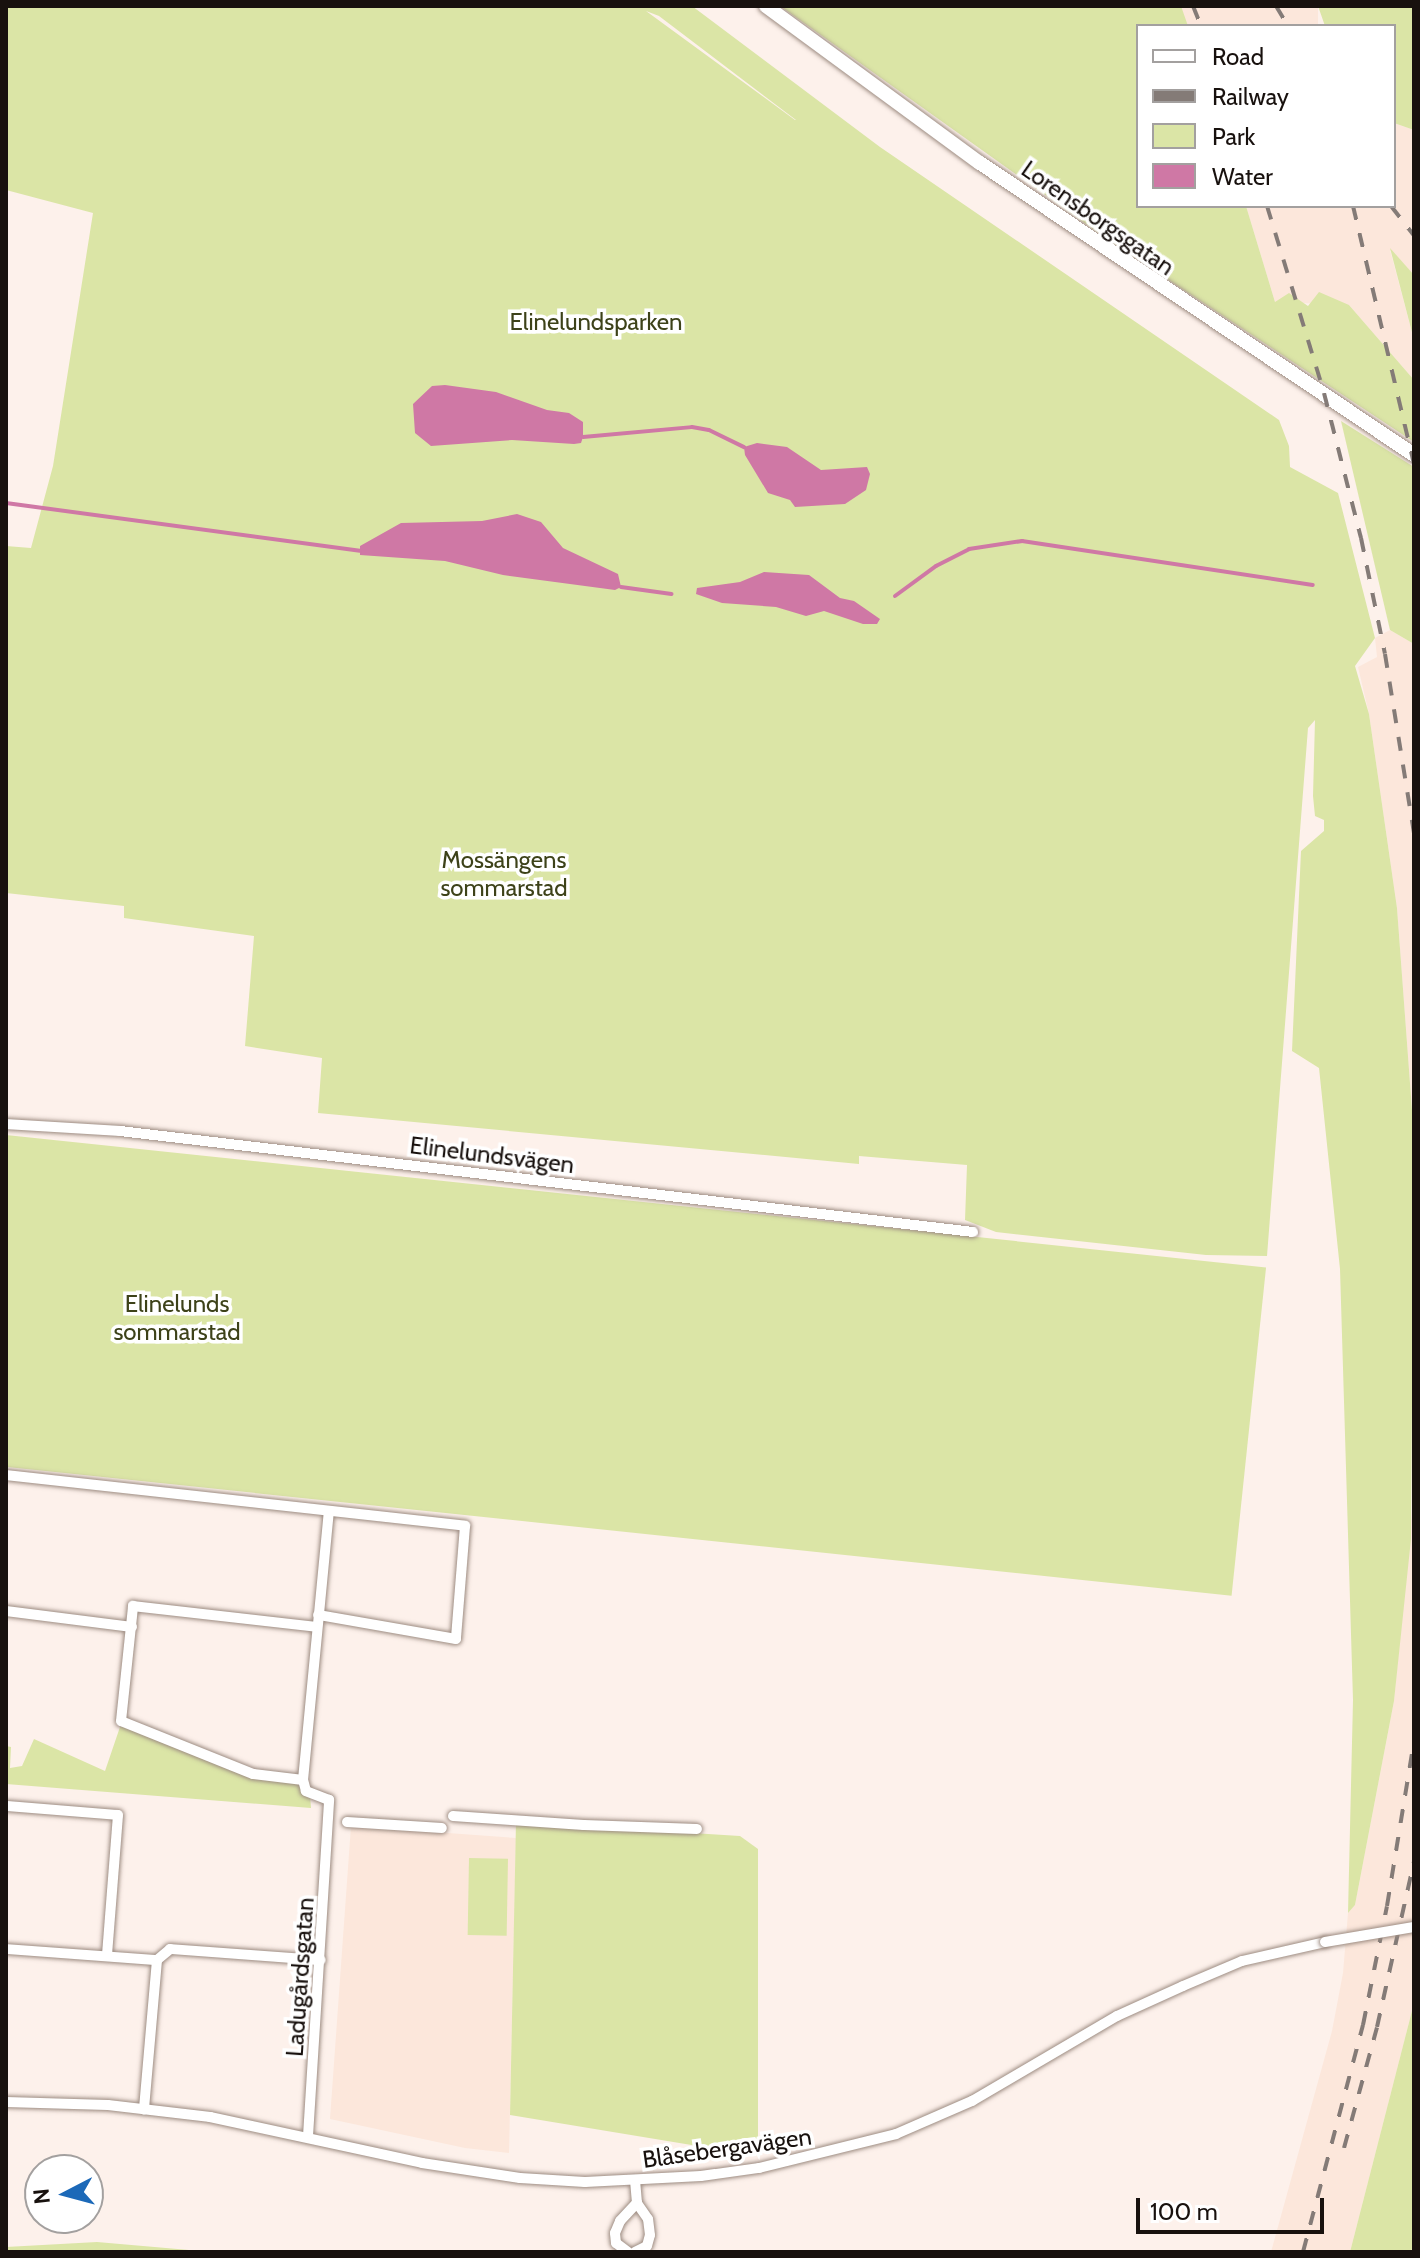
<!DOCTYPE html>
<html>
<head>
<meta charset="utf-8">
<style>
	body { margin:0 }
	#map { position:relative; width:1420px; height:2258px; overflow:hidden; background:#fdf1eb; font-family:Cabin,sans-serif }
	div>[style] { position:absolute }
	[style*='--x'] { left:calc(var(--x)*1px); top:calc(var(--y)*1px); width:calc(var(--w)*1px); rotate:calc(var(--a)*1deg) }
	.built>* { inset:0; background:#fce7db; transform-origin:0 0 }
	.green>* { inset:0; background:#dbe5a6; transform-origin:0 0 }
	.water>* { inset:0; background:#cf78a5 }
	.stream>* { height:4px; margin:-2px; padding:0 2px; transform-origin:2px; border-radius:2px; background:#cf78a5 }
	.roads { filter:drop-shadow(0 0 2px #9d8c82) drop-shadow(0 0 2px #9d8c82) }
	.street>* { height:10px; margin:-5px; padding:0 5px; transform-origin:5px; border-radius:5px; background:#fff }
	.secondary>* { height:14px; margin:-7px; padding:0 7px; transform-origin:7px; border-radius:7px; background:#fff }
	.rail>* { height:4px; margin-top:-2px; transform-origin:0; background:repeating-linear-gradient(90deg,#847b77 0 14px,transparent 0 28px) }
	.bridges { filter:drop-shadow(0 0 2px #9d8c82) drop-shadow(0 0 2px #9d8c82) }
	.street-bridge>* { height:10px; margin:-5px; padding:0 5px; transform-origin:5px; border-radius:5px; background:#fff }
	span { translate:-50% -50%; white-space:nowrap; text-align:center; line-height:1.15; -webkit-text-stroke:7px #fff; paint-order:stroke }
	.street-label { font-size:24px; color:#18110e }
	.park-label { font-size:24px; color:#3d4219 }
	.frame { position:absolute; inset:0; border:8px solid #18110e; pointer-events:none }
	.legend { position:absolute; left:1136px; top:24px; width:260px; height:184px; box-sizing:border-box; background:#fff; border:2px solid #a3a09f; margin:0; padding:10px 14px; list-style:none; font-size:24px; color:#18110e }
	.legend li { display:flex; align-items:center; gap:16px; height:40px }
	.legend b { width:40px; border:2px solid #a3a09f }
	.north { position:absolute; left:24px; top:2154px; width:80px; height:80px; box-sizing:border-box; background:#fff; border:2px solid #a3a09f; border-radius:50%; rotate:264deg; font-size:22px; font-weight:700; line-height:32px; text-align:center; color:#18110e }
	.north::after { content:''; display:block; margin:auto; width:28px; height:36px; background:#1c69b8; clip-path:polygon(50% 0,100% 100%,50% 72%,0 100%) }
	.scale { position:absolute; left:1136px; top:2198px; width:188px; height:36px; box-sizing:border-box; border:4px solid #18110e; border-top:0; padding-left:10px; font-size:24px; line-height:28px; white-space:nowrap; color:#18110e; -webkit-text-stroke:6px #fff; paint-order:stroke }
</style>
</head>
<body>
<div id="map">
	<div class="built">
		<div style="left:1181px;top:6px;width:137px;height:21px"></div>
		<div style="clip-path:polygon(1394px 123px,1414px 130px,1414px 275px,1390px 250px,1414px 340px,1414px 380px,1349px 305px,1275px 302px,1246px 206px,1394px 206px)"></div>
		<div style="clip-path:polygon(1390px 630px,1414px 644px,1414px 1137px,1397px 908px,1369px 714px,1358px 667px,1377px 657px,1375px 638px)"></div>
		<div style="clip-path:polygon(1414px 1488px,1414px 2003px,1350px 2252px,1271px 2252px,1332px 2031px,1343px 1973px,1348px 1913px,1355px 1905px,1394px 1701px)"></div>
		<div style="clip-path:polygon(351px 1826px,516px 1838px,509px 2153px,465px 2148px,330px 2119px)"></div>
	</div>
	<div class="green">
		<div style="clip-path:polygon(evenodd,6px 6px,692px 6px,880px 147px,1279px 420px,1289px 446px,1290px 467px,1338px 493px,1375px 638px,1355px 666px,1369px 714px,1397px 908px,1414px 1137px,1411px 1539px,1394px 1701px,1355px 1905px,1348px 1913px,1353px 1700px,1340px 1269px,1319px 1068px,1292px 1051px,1301px 851px,1324px 831px,1324px 820px,1315px 816px,1313px 796px,1315px 720px,1308px 728px,1267px 1256px,1206px 1255px,996px 1232px,965px 1220px,967px 1165px,859px 1156px,859px 1164px,318px 1113px,322px 1058px,245px 1046px,254px 936px,124px 918px,124px 906px,6px 893px,6px 546px,31px 548px,53px 466px,93px 213px,6px 190px,6px 6px,646px 11px,659px 16px,796px 120px,795px 120px,646px 11px)"></div>
		<div style="clip-path:polygon(780px 6px,1181px 6px,1188px 26px,1138px 26px,1138px 206px,1246px 206px,1275px 302px,1289px 293px,1308px 306px,1319px 292px,1349px 305px,1414px 380px,1414px 442px,1111px 242px)"></div>
		<div style="clip-path:polygon(1318px 6px,1414px 6px,1414px 130px,1394px 123px,1394px 26px,1325px 26px)"></div>
		<div style="clip-path:polygon(1390px 248px,1414px 275px,1414px 340px)"></div>
		<div style="clip-path:polygon(1341px 421px,1414px 467px,1414px 644px,1390px 630px)"></div>
		<div style="left:6px;top:1135px;width:1267px;height:330px;rotate:6deg"></div>
		<div style="clip-path:polygon(131px 1723px,209px 1760px,309px 1783px,311px 1808px,6px 1784px,6px 1746px,11px 1747px,10px 1768px,22px 1766px,34px 1739px,105px 1771px,120px 1727px)"></div>
		<div style="clip-path:polygon(516px 1822px,740px 1836px,758px 1849px,758px 2156px,510px 2115px)"></div>
		<div style="left:469px;top:1858px;width:39px;height:77px;rotate:1deg"></div>
		<div style="clip-path:polygon(1414px 2003px,1414px 2242px,1411px 2252px,1350px 2252px)"></div>
		<div style="clip-path:polygon(97px 2242px,189px 2250px,216px 2252px,6px 2252px,6px 2247px)"></div>
	</div>
	<div class="water">
		<div style="clip-path:polygon(445px 385px,496px 392px,547px 410px,569px 413px,583px 422px,583px 437px,581px 443px,574px 444px,512px 440px,431px 446px,415px 433px,413px 404px,432px 386px)"></div>
		<div style="clip-path:polygon(757px 443px,787px 447px,821px 470px,867px 467px,870px 474px,866px 490px,845px 504px,795px 507px,790px 500px,768px 493px,745px 455px,744px 447px)"></div>
		<div style="clip-path:polygon(517px 514px,541px 522px,563px 548px,618px 574px,621px 587px,615px 590px,503px 575px,445px 561px,360px 555px,360px 546px,401px 523px,482px 521px)"></div>
		<div style="clip-path:polygon(764px 572px,809px 575px,840px 598px,854px 601px,880px 619px,877px 624px,863px 624px,824px 611px,806px 616px,776px 607px,722px 603px,696px 594px,697px 588px,740px 582px)"></div>
	</div>
	<div class="stream">
		<div style="--x:583;--y:437;--w:109;--a:-5.2"></div>
		<div style="--x:692;--y:427;--w:17;--a:10"></div>
		<div style="--x:709;--y:430;--w:39;--a:26"></div>
		<div style="--x:6;--y:503;--w:357;--a:7.7"></div>
		<div style="--x:621;--y:587;--w:51;--a:7.8"></div>
		<div style="--x:895;--y:596;--w:51;--a:-36.2"></div>
		<div style="--x:936;--y:566;--w:37;--a:-27"></div>
		<div style="--x:969;--y:549;--w:54;--a:-8.6"></div>
		<div style="--x:1022;--y:541;--w:294;--a:8.6"></div>
	</div>
	<div class="roads">
		<div class="street">
			<div style="--x:6;--y:1124;--w:114;--a:3.5"></div>
			<div style="--x:120;--y:1131;--w:859;--a:6.75"></div>
			<div style="--x:6;--y:1475;--w:462;--a:6.3"></div>
			<div style="--x:465;--y:1526;--w:113;--a:94.6"></div>
			<div style="--x:456;--y:1639;--w:140;--a:-170.1"></div>
			<div style="--x:6;--y:1611;--w:127;--a:7.2"></div>
			<div style="--x:303;--y:1780;--w:50;--a:-173.2"></div>
			<div style="--x:253;--y:1774;--w:142;--a:-158.1"></div>
			<div style="--x:121;--y:1721;--w:116;--a:-84"></div>
			<div style="--x:133;--y:1606;--w:184;--a:6.5"></div>
			<div style="--x:6;--y:1806;--w:112;--a:4.6"></div>
			<div style="--x:118;--y:1815;--w:141;--a:94.5"></div>
			<div style="--x:453;--y:1816;--w:131;--a:3.9"></div>
			<div style="--x:584;--y:1825;--w:113;--a:2"></div>
			<div style="--x:347;--y:1822;--w:95;--a:3.6"></div>
			<div style="--x:6;--y:1949;--w:151;--a:4.2"></div>
			<div style="--x:157;--y:1960;--w:150;--a:95"></div>
			<div style="--x:157;--y:1960;--w:17;--a:-40"></div>
			<div style="--x:170;--y:1949;--w:151;--a:4.2"></div>
			<div style="--x:6;--y:2102;--w:102;--a:1.7"></div>
			<div style="--x:108;--y:2105;--w:103;--a:6.7"></div>
			<div style="--x:210;--y:2117;--w:217;--a:12.2"></div>
			<div style="--x:422;--y:2163;--w:99;--a:8.7"></div>
			<div style="--x:520;--y:2178;--w:65;--a:3.5"></div>
			<div style="--x:585;--y:2182;--w:116;--a:-3"></div>
			<div style="--x:701;--y:2176;--w:59;--a:-7.9"></div>
			<div style="--x:759;--y:2168;--w:141;--a:-13.9"></div>
			<div style="--x:896;--y:2134;--w:83;--a:-23.5"></div>
			<div style="--x:972;--y:2101;--w:168;--a:-30.4"></div>
			<div style="--x:1117;--y:2016;--w:72;--a:-24.4"></div>
			<div style="--x:1183;--y:1986;--w:64;--a:-23"></div>
			<div style="--x:1242;--y:1961;--w:85;--a:-12.9"></div>
			<div style="--x:308;--y:2136;--w:337;--a:-86.4"></div>
			<div style="--x:329;--y:1800;--w:25;--a:-159"></div>
			<div style="--x:306;--y:1791;--w:11;--a:-105"></div>
			<div style="--x:303;--y:1780;--w:270;--a:-84.5"></div>
			<div style="--x:628;--y:2252;--w:15;--a:-143"></div>
			<div style="--x:616;--y:2243;--w:10;--a:-96"></div>
			<div style="--x:615;--y:2233;--w:13;--a:-67"></div>
			<div style="--x:620;--y:2221;--w:25;--a:-47"></div>
			<div style="--x:635;--y:2252;--w:13;--a:-27"></div>
			<div style="--x:647;--y:2246;--w:11;--a:-75"></div>
			<div style="--x:650;--y:2235;--w:16;--a:-97"></div>
			<div style="--x:648;--y:2219;--w:19;--a:-125"></div>
			<div style="--x:637;--y:2203;--w:21;--a:-95"></div>
		</div>
		<div class="secondary">
			<div style="--x:766;--y:6;--w:265;--a:36.3"></div>
			<div style="--x:980;--y:163;--w:523;--a:33.93"></div>
		</div>
	</div>
	<div class="rail">
		<div style="--x:1193;--y:6;--w:22;--a:68"></div>
		<div style="--x:1276;--y:6;--w:23;--a:59"></div>
		<div style="--x:1267;--y:206;--w:195;--a:73"></div>
		<div style="--x:1324;--y:393;--w:150;--a:75.7"></div>
		<div style="--x:1361;--y:538;--w:118;--a:78.3"></div>
		<div style="--x:1385;--y:654;--w:181;--a:80.8"></div>
		<div style="--x:1353;--y:206;--w:266;--a:76.7"></div>
		<div style="--x:1391;--y:206;--w:37;--a:52"></div>
		<div style="--x:1344;--y:2148;--w:125;--a:-74.7"></div>
		<div style="--x:1377;--y:2027;--w:170;--a:-77.4"></div>
		<div style="--x:1303;--y:2252;--w:235;--a:-75.2"></div>
		<div style="--x:1363;--y:2025;--w:121;--a:-78.6"></div>
		<div style="--x:1387;--y:1906;--w:167;--a:-80.7"></div>
	</div>
	<div class="bridges">
		<div class="street-bridge">
			<div style="--x:1325;--y:1942;--w:90;--a:-9.6"></div>
		</div>
	</div>
	<div class="street-label">
		<span style="left:1098px;top:218px;rotate:35deg">Lorensborgsgatan</span>
		<span style="left:492px;top:1155px;rotate:7deg">Elinelundsvägen</span>
		<span style="left:300px;top:1977px;rotate:-86deg">Ladugårdsgatan</span>
		<span style="left:727px;top:2148px;rotate:-8deg">Blåsebergavägen</span>
	</div>
	<div class="park-label">
		<span style="left:596px;top:322px">Elinelundsparken</span>
		<span style="left:504px;top:874px">Mossängens<br>sommarstad</span>
		<span style="left:177px;top:1318px">Elinelunds<br>sommarstad</span>
	</div>
	<div class="frame"></div>
	<ul class="legend">
	<li><b style="height:10px;background:#fff"></b>Road</li>
	<li><b style="height:10px;background:#847b77"></b>Railway</li>
	<li><b style="height:22px;background:#dbe5a6"></b>Park</li>
	<li><b style="height:22px;background:#cf78a5"></b>Water</li>
	</ul>
	<div class="north">N</div>
	<div class="scale">100 m</div>
</div>
</body>
</html>
